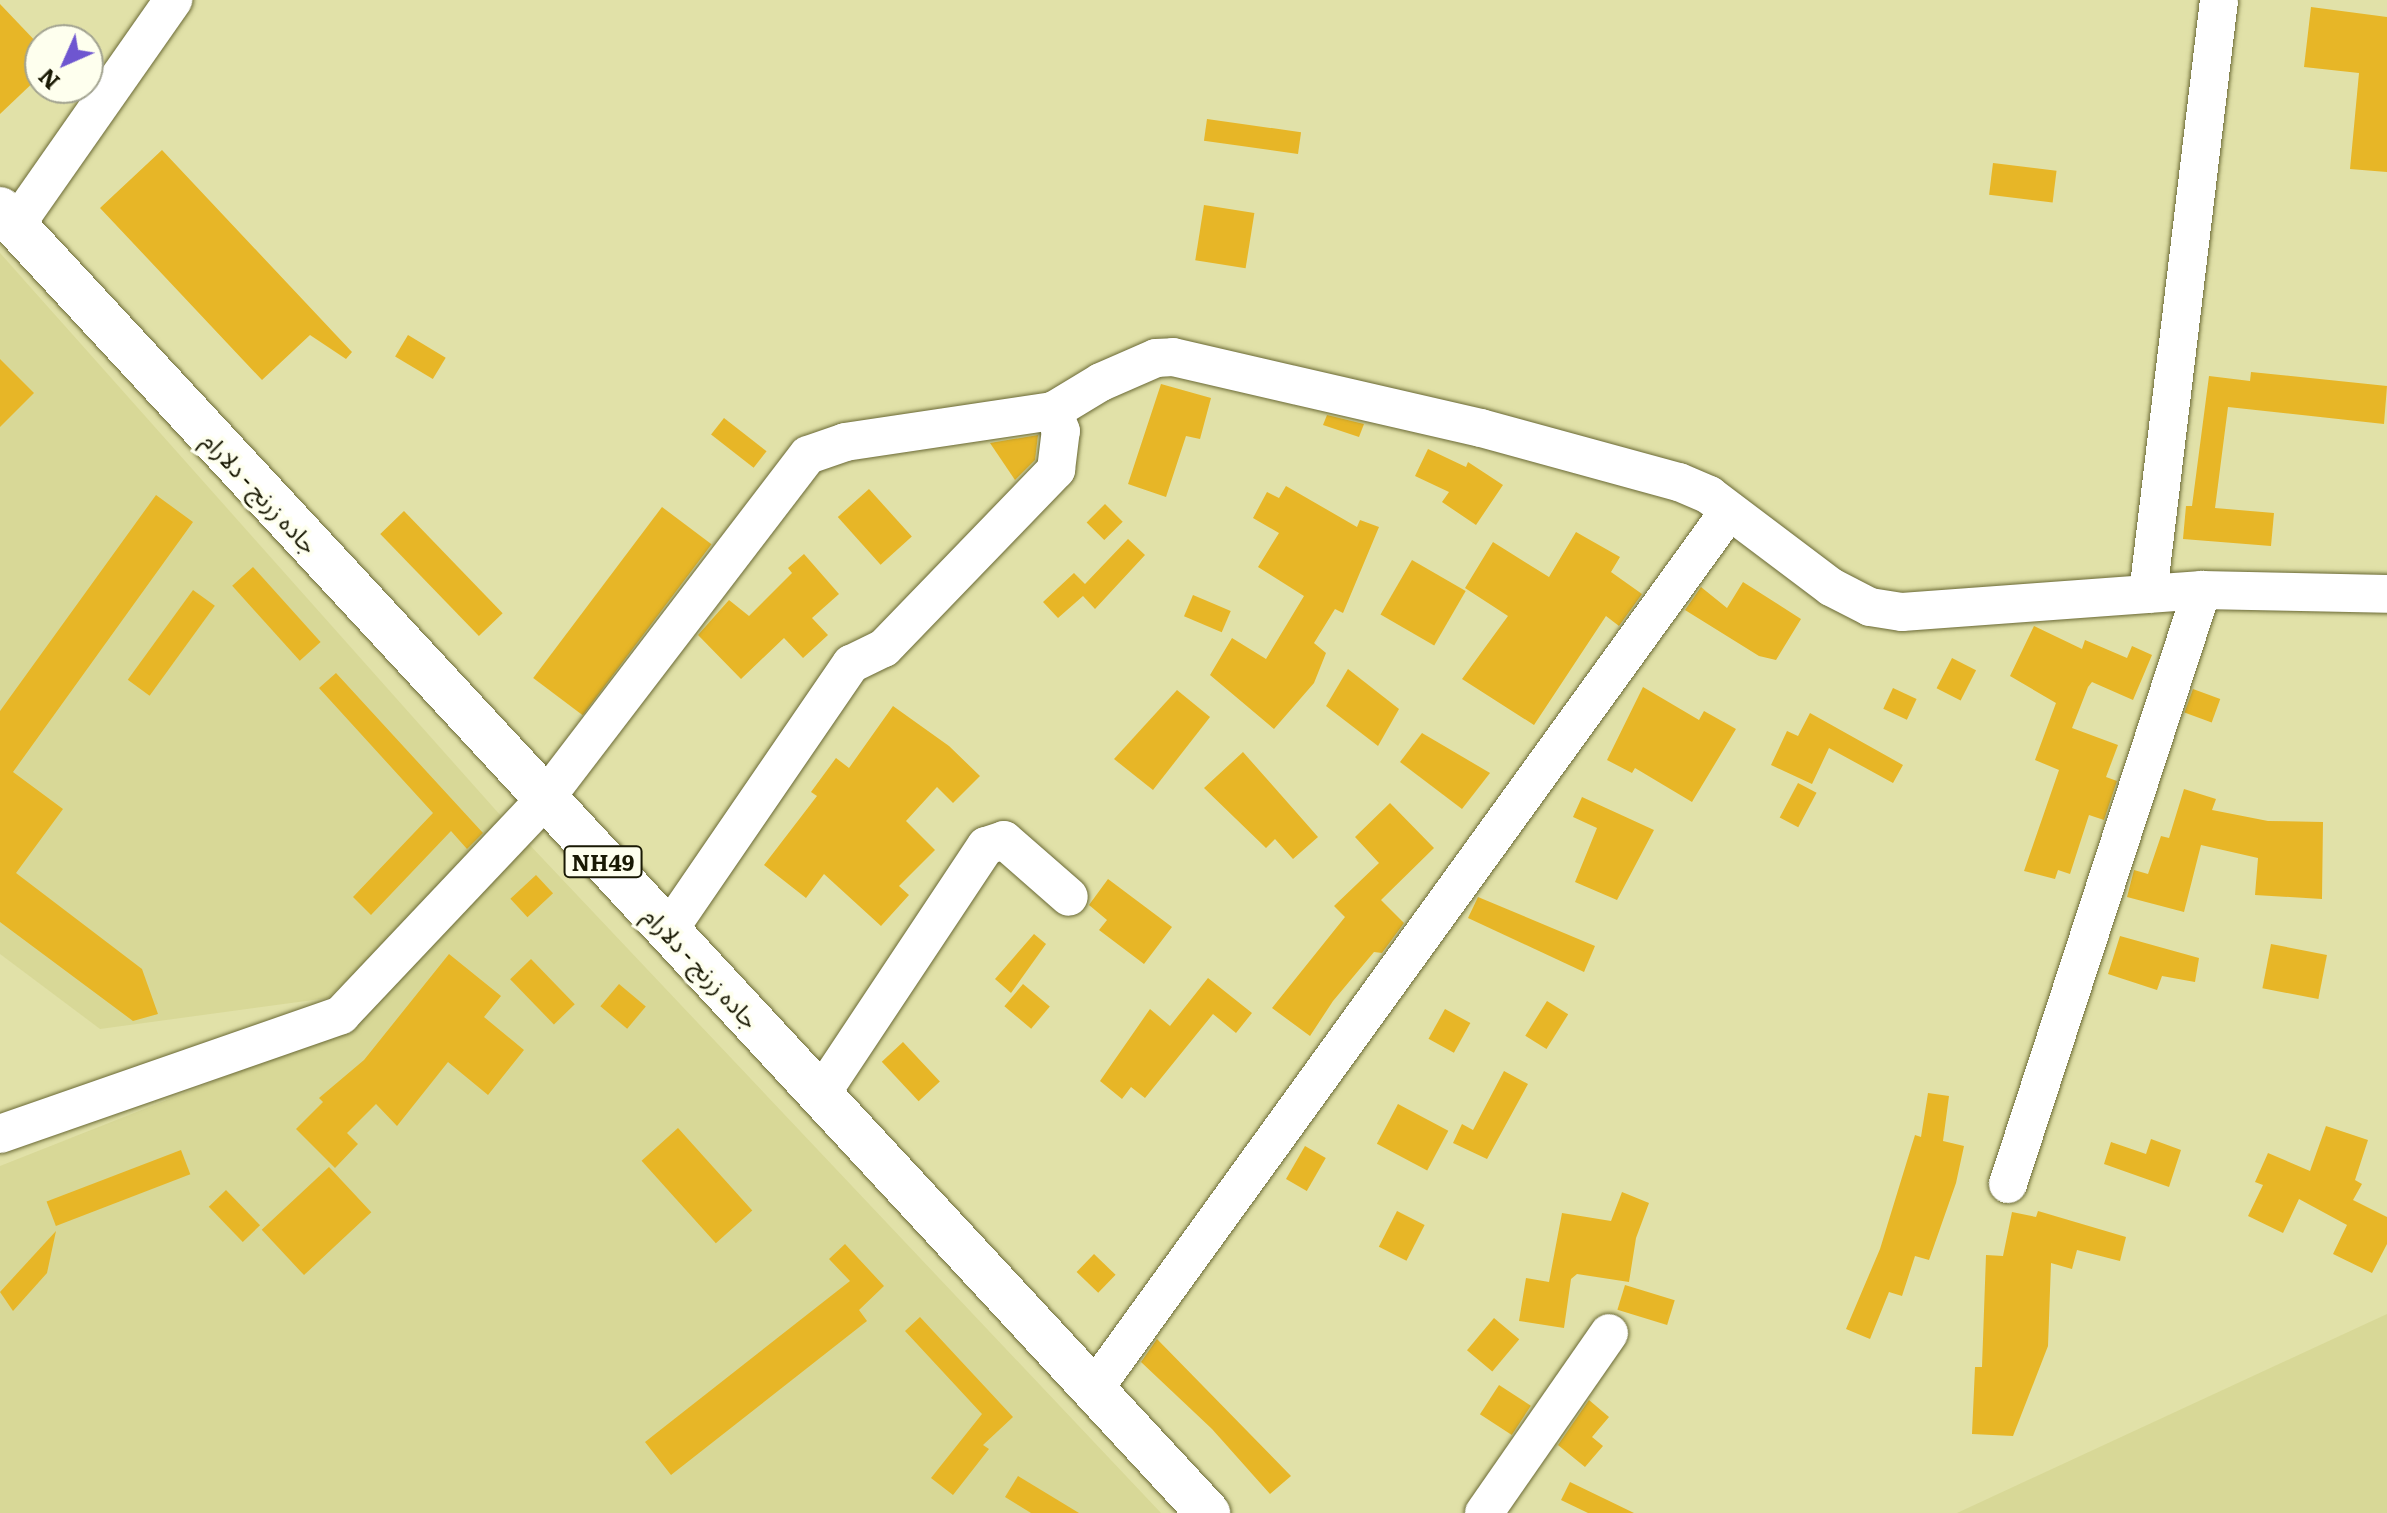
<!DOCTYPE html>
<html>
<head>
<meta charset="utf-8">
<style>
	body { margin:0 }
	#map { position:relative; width:2387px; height:1513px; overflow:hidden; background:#e1e1a8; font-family:Literata,"Noto Sans Arabic",serif }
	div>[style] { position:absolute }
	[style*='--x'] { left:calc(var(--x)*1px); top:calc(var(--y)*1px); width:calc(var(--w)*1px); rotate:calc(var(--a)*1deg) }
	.built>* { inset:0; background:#d8d897 }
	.building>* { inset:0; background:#e7b627; transform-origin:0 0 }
	.roads { filter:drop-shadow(0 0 2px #6a6935) drop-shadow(0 0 2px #6a6935) }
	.minor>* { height:38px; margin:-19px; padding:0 19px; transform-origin:19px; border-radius:19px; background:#fff }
	.highway>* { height:44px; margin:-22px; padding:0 22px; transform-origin:22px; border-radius:22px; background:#fff }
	span { translate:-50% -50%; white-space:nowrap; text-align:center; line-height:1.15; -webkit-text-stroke:7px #feffee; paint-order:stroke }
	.shield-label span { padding:2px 6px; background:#feffee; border:2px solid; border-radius:6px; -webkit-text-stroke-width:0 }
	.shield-label { font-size:22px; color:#191904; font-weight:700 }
	.street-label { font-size:24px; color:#191904 }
	.north { position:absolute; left:24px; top:24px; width:80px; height:80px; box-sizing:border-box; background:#feffee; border:2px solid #a2a390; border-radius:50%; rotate:225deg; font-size:22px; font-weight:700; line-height:32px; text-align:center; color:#191904 }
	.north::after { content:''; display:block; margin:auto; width:28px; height:36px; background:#6e56d0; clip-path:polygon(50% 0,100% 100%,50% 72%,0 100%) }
</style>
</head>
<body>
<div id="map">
	<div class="built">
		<div style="clip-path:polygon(0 253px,509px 825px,328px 998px,100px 1029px,0 954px)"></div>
		<div style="clip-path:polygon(526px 841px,1161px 1513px,0 1513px,0 1166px,341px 1031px)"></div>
		<div style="clip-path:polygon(2387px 1314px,2387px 1513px,1957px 1513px)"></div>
	</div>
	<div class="building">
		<div style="clip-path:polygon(0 4px,40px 46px,40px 76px,0 114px)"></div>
		<div style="clip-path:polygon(2311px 7px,2387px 17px,2387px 172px,2350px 169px,2359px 73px,2304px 67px)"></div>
		<div style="left:1207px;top:119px;width:95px;height:22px;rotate:8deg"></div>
		<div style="clip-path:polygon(162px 150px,352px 352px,346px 359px,310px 335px,262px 380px,100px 208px)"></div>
		<div style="left:1993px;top:163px;width:64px;height:32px;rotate:7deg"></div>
		<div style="left:1204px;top:205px;width:51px;height:56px;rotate:9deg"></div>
		<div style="left:408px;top:335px;width:44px;height:25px;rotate:31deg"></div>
		<div style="clip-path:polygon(0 359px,34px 393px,0 427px)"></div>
		<div style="clip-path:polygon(2251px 372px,2387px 386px,2384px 424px,2228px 407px,2215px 508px,2274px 513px,2271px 546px,2183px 539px,2186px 506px,2192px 506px,2209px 376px,2250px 381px)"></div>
		<div style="clip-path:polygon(1161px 384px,1211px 398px,1200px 439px,1186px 436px,1166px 497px,1128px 484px)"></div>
		<div style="clip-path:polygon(1327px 415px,1364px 424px,1359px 437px,1323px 425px)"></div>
		<div style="left:724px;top:418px;width:54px;height:21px;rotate:38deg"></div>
		<div style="clip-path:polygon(1038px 435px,1035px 460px,1015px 480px,990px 443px)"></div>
		<div style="clip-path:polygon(1428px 449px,1466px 467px,1468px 462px,1503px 485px,1476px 525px,1442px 502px,1449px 492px,1415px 476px)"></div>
		<div style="clip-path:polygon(1286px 486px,1357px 527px,1360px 520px,1379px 527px,1343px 613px,1335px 609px,1314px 643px,1326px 653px,1314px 683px,1274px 729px,1210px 675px,1232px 638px,1266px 659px,1304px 596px,1258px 567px,1279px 533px,1253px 518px,1267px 492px,1279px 498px)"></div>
		<div style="left:869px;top:489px;width:64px;height:42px;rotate:48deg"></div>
		<div style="clip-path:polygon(156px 495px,193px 522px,13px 772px,63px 809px,16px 873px,142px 969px,158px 1014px,133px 1021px,0 922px,0 711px)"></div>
		<div style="left:1105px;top:504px;width:25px;height:26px;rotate:45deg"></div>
		<div style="left:662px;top:507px;width:62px;height:214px;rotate:37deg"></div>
		<div style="left:404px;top:511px;width:142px;height:33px;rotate:46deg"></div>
		<div style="clip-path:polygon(1576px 532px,1620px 557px,1611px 572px,1642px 594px,1619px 626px,1606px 616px,1534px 725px,1462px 679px,1508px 616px,1465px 588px,1493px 542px,1549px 577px)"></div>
		<div style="clip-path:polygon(1128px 539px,1145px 555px,1095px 609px,1083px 596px,1058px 618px,1043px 602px,1074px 573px,1085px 584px)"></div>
		<div style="clip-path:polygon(804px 554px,839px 594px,812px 618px,828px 635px,803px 658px,784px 638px,741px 679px,698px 635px,729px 600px,749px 616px,792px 573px,788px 568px)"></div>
		<div style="left:1412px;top:560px;width:62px;height:63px;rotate:30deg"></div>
		<div style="left:253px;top:567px;width:101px;height:28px;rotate:48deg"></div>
		<div style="clip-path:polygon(1743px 582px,1801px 619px,1776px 660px,1759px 656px,1685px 610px,1701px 587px,1727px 608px)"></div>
		<div style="left:193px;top:590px;width:27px;height:111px;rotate:36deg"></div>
		<div style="left:1193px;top:595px;width:41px;height:23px;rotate:23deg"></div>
		<div style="clip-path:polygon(2034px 626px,2082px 649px,2085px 640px,2127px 658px,2132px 646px,2152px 655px,2133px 700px,2092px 682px,2088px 687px,2072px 728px,2118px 745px,2106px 777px,2117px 781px,2104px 820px,2089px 815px,2070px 874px,2058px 870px,2055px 879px,2024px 871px,2059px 770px,2035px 760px,2056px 703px,2010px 676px)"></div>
		<div style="left:1952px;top:658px;width:27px;height:34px;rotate:27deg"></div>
		<div style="clip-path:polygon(1348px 669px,1399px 709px,1378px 746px,1326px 706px)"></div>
		<div style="clip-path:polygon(336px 673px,483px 833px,467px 849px,451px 831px,371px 915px,353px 897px,433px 813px,319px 688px)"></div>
		<div style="clip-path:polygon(1643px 687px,1699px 720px,1704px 711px,1736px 729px,1692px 802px,1635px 768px,1632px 773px,1607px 760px)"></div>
		<div style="left:1893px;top:688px;width:26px;height:23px;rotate:25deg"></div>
		<div style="left:2193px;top:689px;width:29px;height:25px;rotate:20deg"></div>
		<div style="clip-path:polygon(1177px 690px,1210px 717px,1153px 790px,1114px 759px)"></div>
		<div style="clip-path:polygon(893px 706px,949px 746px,980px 776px,953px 803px,937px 787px,906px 821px,935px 850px,899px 886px,909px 895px,881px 926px,824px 874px,806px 898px,764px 865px,817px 796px,811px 792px,836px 758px,849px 768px)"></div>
		<div style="clip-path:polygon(1810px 713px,1903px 765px,1893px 783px,1829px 748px,1812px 784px,1771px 765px,1787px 731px,1798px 736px)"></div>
		<div style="clip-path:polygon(1422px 733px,1490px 773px,1462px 809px,1400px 762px)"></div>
		<div style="clip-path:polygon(1243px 752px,1318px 837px,1293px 859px,1275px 839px,1266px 848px,1204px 788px)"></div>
		<div style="left:1798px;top:783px;width:21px;height:39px;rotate:28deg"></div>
		<div style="clip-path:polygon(2184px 789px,2216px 799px,2212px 810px,2268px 821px,2323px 822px,2322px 899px,2255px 895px,2258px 858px,2201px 845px,2184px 912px,2127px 897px,2134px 870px,2148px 874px,2161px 836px,2169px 838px)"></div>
		<div style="clip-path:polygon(1582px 797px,1654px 830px,1617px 900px,1575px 882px,1597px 828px,1573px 817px)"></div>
		<div style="clip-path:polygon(1390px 803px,1434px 848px,1381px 900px,1404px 923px,1382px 953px,1374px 952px,1333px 1001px,1310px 1036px,1272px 1008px,1345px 917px,1334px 906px,1379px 863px,1355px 837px)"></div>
		<div style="left:536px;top:875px;width:25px;height:35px;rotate:47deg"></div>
		<div style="clip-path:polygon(1108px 879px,1172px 927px,1144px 964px,1099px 930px,1107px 920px,1089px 905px)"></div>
		<div style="clip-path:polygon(1478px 897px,1595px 946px,1584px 972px,1468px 918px)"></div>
		<div style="clip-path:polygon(1034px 934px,1046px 944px,1011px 993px,995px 979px)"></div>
		<div style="clip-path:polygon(2120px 936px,2199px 958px,2195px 982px,2162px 976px,2157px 990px,2108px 974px)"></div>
		<div style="left:2271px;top:944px;width:57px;height:45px;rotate:11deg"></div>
		<div style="clip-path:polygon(449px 954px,501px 996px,484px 1017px,524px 1050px,488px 1095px,448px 1062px,397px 1126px,376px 1104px,347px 1133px,358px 1144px,335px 1168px,296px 1129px,323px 1102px,319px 1098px,364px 1060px)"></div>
		<div style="left:531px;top:959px;width:63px;height:29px;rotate:46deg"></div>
		<div style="clip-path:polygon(1208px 978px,1252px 1013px,1236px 1033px,1213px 1014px,1145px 1098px,1131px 1087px,1122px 1099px,1100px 1081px,1150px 1009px,1170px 1026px)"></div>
		<div style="left:619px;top:984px;width:35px;height:29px;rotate:40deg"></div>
		<div style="left:1023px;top:984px;width:35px;height:29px;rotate:40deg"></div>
		<div style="left:1547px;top:1001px;width:25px;height:41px;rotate:32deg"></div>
		<div style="left:1445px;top:1009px;width:29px;height:34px;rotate:29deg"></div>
		<div style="left:903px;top:1042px;width:54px;height:29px;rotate:47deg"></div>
		<div style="clip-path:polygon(1504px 1071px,1528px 1084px,1487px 1159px,1453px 1143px,1462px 1124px,1473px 1130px)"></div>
		<div style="clip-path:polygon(1928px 1093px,1949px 1096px,1943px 1141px,1964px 1146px,1956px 1183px,1929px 1260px,1915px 1256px,1902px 1296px,1889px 1292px,1870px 1339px,1846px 1329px,1880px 1249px,1915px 1135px,1921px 1137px)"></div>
		<div style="left:1398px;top:1104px;width:57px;height:45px;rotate:28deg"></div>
		<div style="clip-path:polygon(2326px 1126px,2368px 1140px,2355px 1180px,2362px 1184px,2353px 1200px,2387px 1217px,2387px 1244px,2372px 1273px,2333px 1254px,2347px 1225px,2299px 1199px,2283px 1233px,2248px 1216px,2263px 1185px,2255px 1182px,2268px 1153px,2310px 1171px)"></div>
		<div style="left:678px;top:1128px;width:111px;height:49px;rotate:48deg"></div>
		<div style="clip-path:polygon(2151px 1139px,2181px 1150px,2169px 1187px,2104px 1164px,2111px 1142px,2146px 1154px)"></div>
		<div style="left:1305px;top:1146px;width:24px;height:38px;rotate:30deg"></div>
		<div style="left:181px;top:1150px;width:26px;height:144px;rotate:69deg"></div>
		<div style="left:329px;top:1167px;width:62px;height:92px;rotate:47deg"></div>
		<div style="left:226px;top:1190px;width:49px;height:24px;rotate:46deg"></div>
		<div style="clip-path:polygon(1622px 1192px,1649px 1203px,1636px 1238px,1629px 1282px,1577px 1274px,1571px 1279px,1564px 1328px,1519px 1321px,1526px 1278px,1549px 1282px,1562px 1213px,1611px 1221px)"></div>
		<div style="left:1397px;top:1211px;width:31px;height:40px;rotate:27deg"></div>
		<div style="clip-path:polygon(2038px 1211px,2126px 1237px,2120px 1261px,2077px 1250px,2072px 1269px,2051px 1263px,2048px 1346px,2013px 1436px,1972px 1434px,1975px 1367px,1982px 1367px,1986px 1255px,2003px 1256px,2012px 1212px,2036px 1217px)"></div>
		<div style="clip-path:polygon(56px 1231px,47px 1273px,13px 1311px,0 1292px)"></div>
		<div style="clip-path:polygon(845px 1244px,884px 1286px,859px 1310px,867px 1321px,671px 1475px,645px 1442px,850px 1281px,829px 1259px)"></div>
		<div style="left:1094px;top:1254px;width:30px;height:25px;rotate:44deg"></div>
		<div style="left:1625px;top:1285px;width:52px;height:26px;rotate:17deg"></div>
		<div style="clip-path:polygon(920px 1317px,1013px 1417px,983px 1445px,989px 1449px,953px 1495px,931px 1478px,982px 1414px,905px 1331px)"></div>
		<div style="left:1494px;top:1318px;width:33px;height:42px;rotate:40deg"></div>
		<div style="clip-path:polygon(1157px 1339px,1291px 1476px,1270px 1494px,1212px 1429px,1141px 1362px)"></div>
		<div style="left:1499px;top:1385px;width:38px;height:35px;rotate:33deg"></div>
		<div style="clip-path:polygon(1589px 1400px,1609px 1417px,1592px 1437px,1603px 1446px,1585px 1467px,1558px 1445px)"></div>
		<div style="clip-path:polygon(1018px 1476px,1079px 1513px,1031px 1513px,1005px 1497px)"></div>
		<div style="clip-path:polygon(1570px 1482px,1634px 1513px,1588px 1513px,1561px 1500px)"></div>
	</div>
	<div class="roads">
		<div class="minor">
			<div style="--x:15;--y:226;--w:276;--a:-55"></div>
			<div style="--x:2148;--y:594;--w:598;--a:-83.18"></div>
			<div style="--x:668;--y:931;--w:324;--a:-55.6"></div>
			<div style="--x:851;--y:664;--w:37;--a:-26"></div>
			<div style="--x:884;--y:648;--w:248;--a:-46"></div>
			<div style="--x:1056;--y:470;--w:39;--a:-83"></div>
			<div style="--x:1061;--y:431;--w:22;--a:-112"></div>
			<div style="--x:821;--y:1094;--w:298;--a:-56.4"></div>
			<div style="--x:986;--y:846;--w:19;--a:-18"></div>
			<div style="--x:1004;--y:840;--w:86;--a:41.2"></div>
			<div style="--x:0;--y:1134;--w:361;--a:-19.2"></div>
			<div style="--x:341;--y:1015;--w:296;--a:-46.6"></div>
			<div style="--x:544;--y:800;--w:434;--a:-52.6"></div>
			<div style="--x:808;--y:455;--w:39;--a:-19"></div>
			<div style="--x:845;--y:442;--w:210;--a:-8.5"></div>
			<div style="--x:1053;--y:411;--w:56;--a:-31.1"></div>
			<div style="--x:1101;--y:382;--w:60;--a:-23.6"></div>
			<div style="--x:1156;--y:358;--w:17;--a:-3"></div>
			<div style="--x:1173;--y:357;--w:316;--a:13"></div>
			<div style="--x:1481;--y:428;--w:205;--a:15.3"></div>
			<div style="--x:1679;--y:482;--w:33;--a:23"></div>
			<div style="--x:1709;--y:495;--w:153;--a:37"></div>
			<div style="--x:1831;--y:587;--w:44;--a:27.1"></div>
			<div style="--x:1870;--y:607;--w:32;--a:9"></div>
			<div style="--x:1902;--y:612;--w:301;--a:-4.2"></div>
			<div style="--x:2202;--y:590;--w:185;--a:1.2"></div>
			<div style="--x:2008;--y:1184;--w:625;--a:-71.91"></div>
			<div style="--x:1094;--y:1389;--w:1084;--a:-54.12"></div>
			<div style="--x:1484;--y:1513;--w:219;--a:-55.2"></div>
		</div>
		<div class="highway">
			<div style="--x:0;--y:209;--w:1778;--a:47.19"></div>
		</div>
	</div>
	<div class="shield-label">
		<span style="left:603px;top:862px">NH49</span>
	</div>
	<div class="street-label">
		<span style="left:261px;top:492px;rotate:47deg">جاده زرنج - دلارام</span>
		<span style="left:702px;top:967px;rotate:47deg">جاده زرنج - دلارام</span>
	</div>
	<div class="north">N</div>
</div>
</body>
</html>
